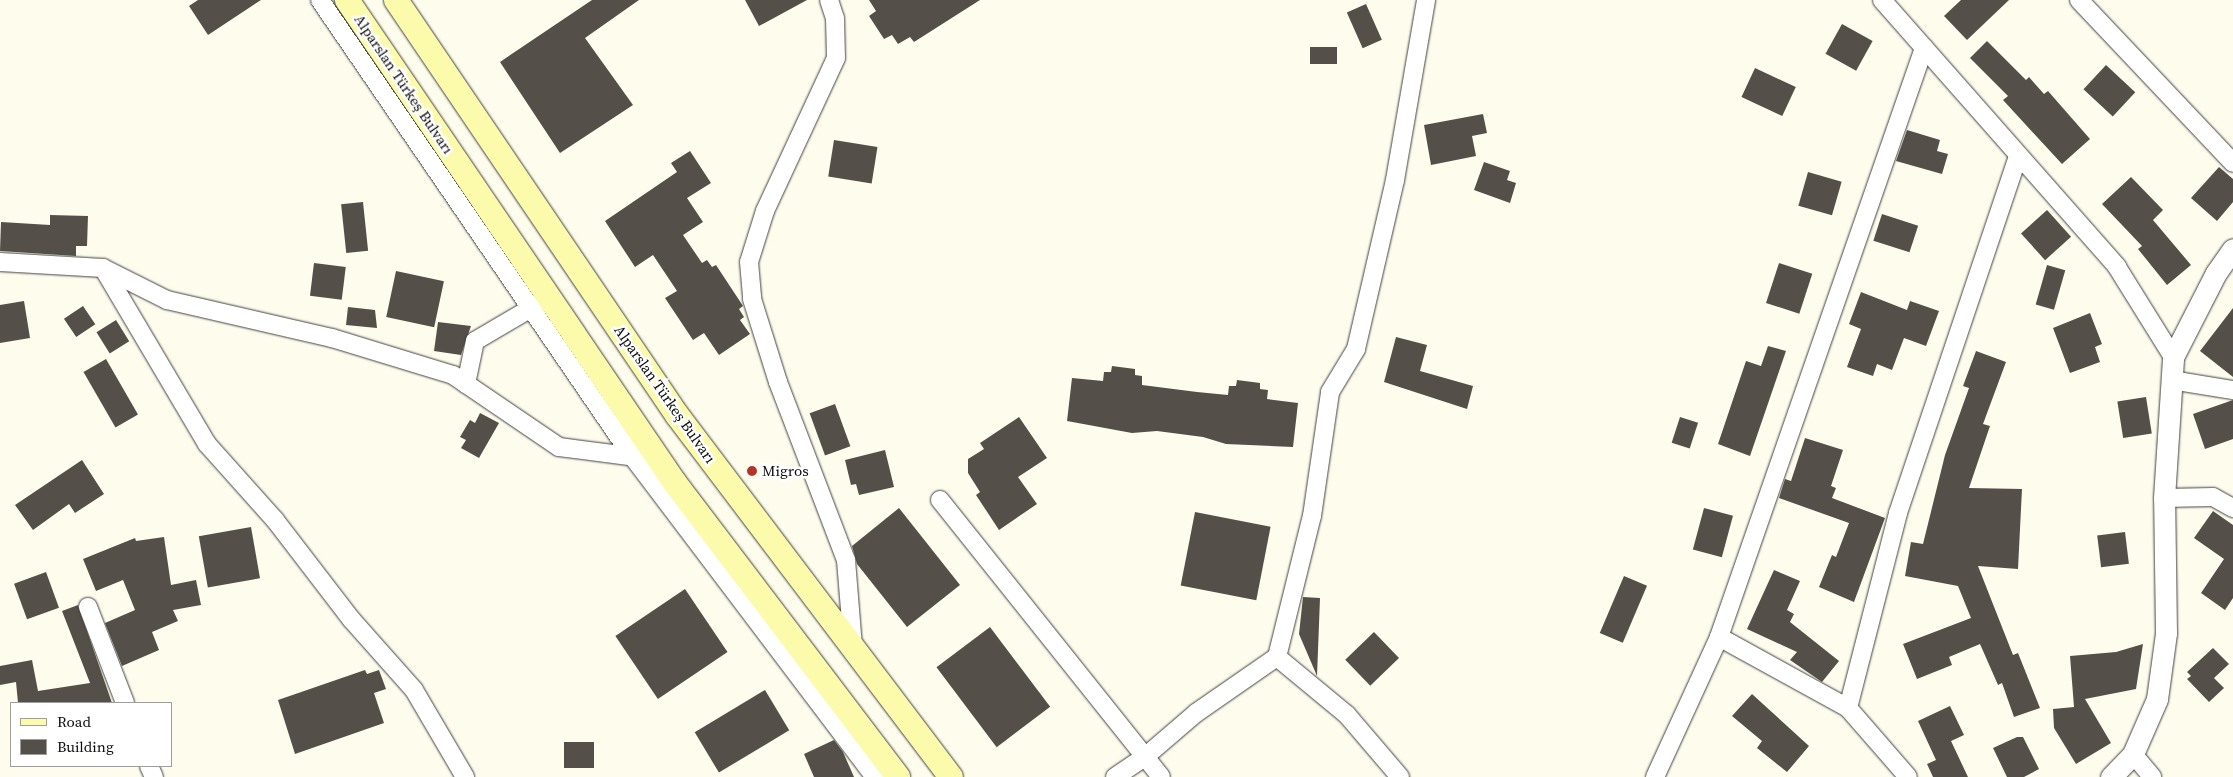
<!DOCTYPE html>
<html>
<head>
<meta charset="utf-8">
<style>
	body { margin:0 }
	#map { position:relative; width:2233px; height:777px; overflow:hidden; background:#fefded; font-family:"Source Serif 4",serif }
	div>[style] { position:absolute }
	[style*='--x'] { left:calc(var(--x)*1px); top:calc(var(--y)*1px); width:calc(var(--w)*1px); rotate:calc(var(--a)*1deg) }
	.building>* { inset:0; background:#554f49; transform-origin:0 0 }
	.roads { filter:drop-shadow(0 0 1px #404040) drop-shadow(0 0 1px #404040) }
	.minor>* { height:18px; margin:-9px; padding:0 9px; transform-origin:9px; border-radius:9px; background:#fff }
	.tertiary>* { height:21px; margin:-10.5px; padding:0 10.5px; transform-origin:10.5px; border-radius:10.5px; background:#fff }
	.secondary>* { height:24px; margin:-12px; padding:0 12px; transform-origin:12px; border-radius:12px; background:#fbfbab }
	.dots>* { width:14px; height:14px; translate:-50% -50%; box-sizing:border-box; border:2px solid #fff; border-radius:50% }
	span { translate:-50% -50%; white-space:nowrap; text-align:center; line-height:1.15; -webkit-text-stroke:5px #fff; paint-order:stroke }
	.street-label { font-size:15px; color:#0d0d0d }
	.poi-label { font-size:15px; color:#0d0d0d }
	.left { translate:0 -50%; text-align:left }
	.legend { position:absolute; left:10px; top:702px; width:162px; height:65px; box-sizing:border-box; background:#fff; border:1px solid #9e9e9e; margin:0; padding:6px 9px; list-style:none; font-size:15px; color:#0d0d0d }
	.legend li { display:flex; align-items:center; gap:10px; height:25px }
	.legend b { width:25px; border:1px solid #9e9e9e }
</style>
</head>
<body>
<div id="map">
	<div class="building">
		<div style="clip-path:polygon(198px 0,261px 0,208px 35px,189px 6px)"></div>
		<div style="clip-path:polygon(592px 0,639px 0,585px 38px,633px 105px,560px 153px,500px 62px)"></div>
		<div style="clip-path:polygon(745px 0,807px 0,759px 26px)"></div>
		<div style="clip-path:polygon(869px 0,980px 0,914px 42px,910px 37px,898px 44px,892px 35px,884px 39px,869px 16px,876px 11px)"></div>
		<div style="clip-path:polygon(1961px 0,2009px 0,1967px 40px,1944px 16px)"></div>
		<div style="left:1366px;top:4px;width:39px;height:21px;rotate:66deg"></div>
		<div style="left:1842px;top:24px;width:35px;height:34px;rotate:29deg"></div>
		<div style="clip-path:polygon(1987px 41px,2026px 80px,2029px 77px,2044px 94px,2048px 91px,2090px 139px,2062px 164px,2003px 100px,2008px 96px,1970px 58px)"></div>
		<div style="left:1310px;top:47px;width:27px;height:17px"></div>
		<div style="left:2106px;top:65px;width:40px;height:33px;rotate:43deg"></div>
		<div style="left:1755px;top:68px;width:45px;height:32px;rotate:25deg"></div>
		<div style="clip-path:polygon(1483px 114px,1487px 133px,1472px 136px,1476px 156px,1431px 165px,1424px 125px)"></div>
		<div style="clip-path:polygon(1907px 130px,1940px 140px,1937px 151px,1948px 154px,1942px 174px,1896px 161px)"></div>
		<div style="left:834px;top:140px;width:44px;height:37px;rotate:9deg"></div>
		<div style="clip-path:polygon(690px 151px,711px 183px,687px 198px,703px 222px,683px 235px,702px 263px,707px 260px,712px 267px,716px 265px,743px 306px,739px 309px,744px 317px,740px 320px,750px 334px,719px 355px,704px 333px,693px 340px,665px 298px,677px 291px,653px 255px,635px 267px,605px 221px,677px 172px,671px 163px)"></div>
		<div style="clip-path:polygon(1484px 162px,1510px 171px,1507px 180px,1516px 183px,1510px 203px,1474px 190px)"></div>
		<div style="clip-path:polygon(2219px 167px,2233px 179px,2233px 202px,2217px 221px,2191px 198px)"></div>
		<div style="left:1808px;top:172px;width:35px;height:35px;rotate:16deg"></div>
		<div style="clip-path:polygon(2131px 177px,2163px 210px,2153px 220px,2191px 265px,2167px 285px,2138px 249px,2142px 246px,2102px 204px)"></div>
		<div style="left:363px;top:202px;width:49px;height:22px;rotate:84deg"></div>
		<div style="left:2047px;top:210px;width:36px;height:35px;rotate:48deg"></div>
		<div style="left:1882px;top:214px;width:38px;height:28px;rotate:18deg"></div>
		<div style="clip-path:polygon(50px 215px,88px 216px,87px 246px,76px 246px,76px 256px,0 251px,1px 222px,50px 225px)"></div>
		<div style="left:314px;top:263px;width:32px;height:33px;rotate:7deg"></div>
		<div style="left:1779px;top:263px;width:35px;height:42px;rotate:18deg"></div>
		<div style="left:2047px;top:265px;width:19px;height:41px;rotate:16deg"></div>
		<div style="left:396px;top:271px;width:49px;height:47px;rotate:12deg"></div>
		<div style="clip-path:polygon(1861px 292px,1907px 310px,1910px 301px,1939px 311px,1926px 346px,1904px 338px,1892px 370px,1877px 364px,1873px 376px,1847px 367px,1861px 329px,1849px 324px)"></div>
		<div style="clip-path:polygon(24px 301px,30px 338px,0 343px,0 305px)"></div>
		<div style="left:83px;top:306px;width:22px;height:23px;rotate:56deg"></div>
		<div style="clip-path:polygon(348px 307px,375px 310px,377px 328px,346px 325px)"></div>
		<div style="clip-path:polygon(2233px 308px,2233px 377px,2200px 351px)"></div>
		<div style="clip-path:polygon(2090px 313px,2102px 344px,2095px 347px,2100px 362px,2070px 373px,2053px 328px)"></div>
		<div style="left:116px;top:320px;width:25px;height:23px;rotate:58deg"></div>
		<div style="clip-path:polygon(438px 322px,471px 326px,461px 355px,434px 351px)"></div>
		<div style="clip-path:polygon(1396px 337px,1427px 345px,1420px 371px,1473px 386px,1467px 409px,1384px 382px)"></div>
		<div style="clip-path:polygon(1768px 346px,1786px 351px,1750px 456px,1718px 444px,1746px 361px,1761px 366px)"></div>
		<div style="clip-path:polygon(1976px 351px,2006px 362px,1983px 424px,1990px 426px,1969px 488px,2022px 489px,2018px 569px,1978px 566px,2013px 655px,2018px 653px,2040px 708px,2014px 717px,2002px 683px,1998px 685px,1980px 644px,1949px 657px,1952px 665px,1917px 679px,1903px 644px,1971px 618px,1958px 586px,1905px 576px,1911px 542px,1923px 544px,1945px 455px,1969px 388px,1963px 386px)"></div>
		<div style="left:106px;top:359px;width:64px;height:26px;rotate:60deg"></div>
		<div style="clip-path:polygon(1112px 366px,1135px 369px,1135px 375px,1142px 376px,1142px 385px,1197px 392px,1228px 395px,1229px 386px,1236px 386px,1237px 380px,1260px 383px,1260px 389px,1268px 390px,1267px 399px,1298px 403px,1293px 447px,1226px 444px,1203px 437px,1157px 431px,1132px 433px,1067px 421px,1072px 378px,1103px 381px,1104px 372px,1111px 372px)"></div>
		<div style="left:2146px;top:397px;width:37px;height:29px;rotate:81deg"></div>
		<div style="clip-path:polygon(2233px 400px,2233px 439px,2205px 449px,2193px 414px)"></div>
		<div style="left:835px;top:404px;width:45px;height:27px;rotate:70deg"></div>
		<div style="clip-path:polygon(480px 413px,499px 423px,479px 458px,461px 448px,466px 440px,460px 437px,470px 420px,475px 423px)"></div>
		<div style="clip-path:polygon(1019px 417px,1047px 458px,1018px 477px,1037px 504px,999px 530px,976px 495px,980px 492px,968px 473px,968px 459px,984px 449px,980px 443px)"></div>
		<div style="left:1680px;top:417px;width:19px;height:27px;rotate:18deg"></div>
		<div style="clip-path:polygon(1805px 438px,1843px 450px,1831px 486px,1836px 488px,1832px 498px,1885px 518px,1854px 602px,1819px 587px,1832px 555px,1836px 557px,1849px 523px,1779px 498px,1785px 479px,1791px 481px)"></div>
		<div style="clip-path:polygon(885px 450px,894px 487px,859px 495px,856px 484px,851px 485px,845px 460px)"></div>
		<div style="clip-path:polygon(82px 460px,104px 494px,75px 513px,69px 504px,33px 530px,15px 505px)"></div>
		<div style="clip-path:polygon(899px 508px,960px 585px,907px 627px,857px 564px,852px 546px)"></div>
		<div style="left:1704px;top:508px;width:30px;height:43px;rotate:15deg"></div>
		<div style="clip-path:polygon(2213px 511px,2233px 525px,2233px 598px,2225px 610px,2201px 593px,2224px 559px,2194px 538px)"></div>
		<div style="left:1195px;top:512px;width:77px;height:75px;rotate:11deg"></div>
		<div style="left:251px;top:527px;width:52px;height:53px;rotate:80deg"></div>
		<div style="left:2125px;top:532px;width:32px;height:28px;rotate:83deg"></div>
		<div style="clip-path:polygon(164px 537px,171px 585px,196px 580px,201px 605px,173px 610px,178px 621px,152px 632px,159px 650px,122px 666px,105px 623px,135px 610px,123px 580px,96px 591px,83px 559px,135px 538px,136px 541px)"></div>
		<div style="clip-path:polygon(1774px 570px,1800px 581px,1787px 610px,1794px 614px,1790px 622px,1839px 661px,1822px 682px,1790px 660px,1797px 652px,1747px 629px)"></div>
		<div style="left:46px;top:572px;width:38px;height:34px;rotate:70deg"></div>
		<div style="left:1624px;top:576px;width:25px;height:62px;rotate:23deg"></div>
		<div style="left:685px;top:589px;width:76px;height:84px;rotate:56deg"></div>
		<div style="clip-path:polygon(1303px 597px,1320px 598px,1317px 676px,1299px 634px)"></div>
		<div style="clip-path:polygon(78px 605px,112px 703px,18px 703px,16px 682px,0 685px,0 666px,32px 660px,38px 691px,90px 683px,62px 611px)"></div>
		<div style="left:990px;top:627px;width:100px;height:67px;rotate:53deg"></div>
		<div style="left:1374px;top:632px;width:36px;height:40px;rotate:46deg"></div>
		<div style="clip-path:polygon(2143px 644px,2136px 689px,2085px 699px,2111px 743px,2076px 764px,2054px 728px,2053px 709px,2074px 707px,2070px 656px,2116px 652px)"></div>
		<div style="clip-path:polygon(2213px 648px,2229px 664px,2214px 678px,2224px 688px,2209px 702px,2187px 679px,2191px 676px,2187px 672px)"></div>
		<div style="clip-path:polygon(365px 670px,367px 674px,379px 670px,386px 689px,374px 693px,384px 723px,295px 754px,278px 700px)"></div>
		<div style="left:765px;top:690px;width:47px;height:82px;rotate:59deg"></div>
		<div style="clip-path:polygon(1752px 694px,1809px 746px,1787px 772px,1757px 748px,1762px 741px,1732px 716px)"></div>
		<div style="clip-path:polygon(1950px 706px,1964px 735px,1951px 741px,1968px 777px,1933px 777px,1927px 764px,1936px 760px,1918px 721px)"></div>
		<div style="clip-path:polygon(2017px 737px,2023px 737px,2039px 769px,2024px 777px,2007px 777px,1993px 748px)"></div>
		<div style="clip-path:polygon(834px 740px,843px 752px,854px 777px,814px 777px,804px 754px)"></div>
		<div style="left:564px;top:742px;width:30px;height:26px"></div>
	</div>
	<div class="roads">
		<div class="minor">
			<div style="--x:320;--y:0;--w:553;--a:55.62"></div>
			<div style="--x:632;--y:456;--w:403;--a:52.9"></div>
			<div style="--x:829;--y:0;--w:19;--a:72"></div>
			<div style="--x:835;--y:18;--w:40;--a:88.6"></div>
			<div style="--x:836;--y:58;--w:169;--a:114.9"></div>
			<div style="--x:765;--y:211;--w:53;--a:107.4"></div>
			<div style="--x:749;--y:262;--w:37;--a:85"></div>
			<div style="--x:752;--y:299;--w:87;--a:72.6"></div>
			<div style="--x:778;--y:382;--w:191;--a:69.1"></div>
			<div style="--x:846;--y:560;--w:87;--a:85.4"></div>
			<div style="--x:1882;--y:0;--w:356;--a:48.6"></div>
			<div style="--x:2117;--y:267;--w:106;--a:58.1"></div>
			<div style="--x:2079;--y:0;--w:224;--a:46.6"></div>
			<div style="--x:0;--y:262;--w:103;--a:3.3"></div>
			<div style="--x:103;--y:268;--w:72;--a:26.6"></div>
			<div style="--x:167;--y:300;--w:169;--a:13"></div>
			<div style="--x:332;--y:338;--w:127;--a:17"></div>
			<div style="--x:453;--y:375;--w:128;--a:34.2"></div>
			<div style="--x:559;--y:447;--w:78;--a:7.4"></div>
			<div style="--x:103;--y:268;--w:204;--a:59.4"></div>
			<div style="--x:207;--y:444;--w:102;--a:48.2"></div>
			<div style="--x:275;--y:520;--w:125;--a:52.5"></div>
			<div style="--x:351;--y:619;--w:95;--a:48.4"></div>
			<div style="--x:414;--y:690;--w:101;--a:59.6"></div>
			<div style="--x:2171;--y:380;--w:63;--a:9.2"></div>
			<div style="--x:466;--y:384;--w:44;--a:-78.2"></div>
			<div style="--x:475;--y:341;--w:73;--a:-30.4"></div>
			<div style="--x:2164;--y:498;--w:49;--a:-1.2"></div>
			<div style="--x:2213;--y:497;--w:23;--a:29"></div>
			<div style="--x:940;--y:500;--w:354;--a:51.4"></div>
			<div style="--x:88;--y:607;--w:103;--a:68.9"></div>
			<div style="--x:1719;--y:637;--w:147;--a:28.8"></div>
			<div style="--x:1848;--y:708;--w:91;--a:49"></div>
			<div style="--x:1277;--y:657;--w:145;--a:-76.1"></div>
			<div style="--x:1312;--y:516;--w:125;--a:-81.7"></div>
			<div style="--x:1330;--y:392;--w:50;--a:-58.8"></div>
			<div style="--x:1356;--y:349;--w:173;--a:-77"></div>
			<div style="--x:1395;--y:180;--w:183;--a:-80.2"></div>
			<div style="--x:1848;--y:708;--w:201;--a:-75.6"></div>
			<div style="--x:1898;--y:513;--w:377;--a:-71.4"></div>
			<div style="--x:2133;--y:754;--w:30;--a:50"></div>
			<div style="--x:149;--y:766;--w:12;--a:66"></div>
			<div style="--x:1115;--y:777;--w:37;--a:-34"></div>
			<div style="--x:1146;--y:756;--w:66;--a:-40.7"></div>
			<div style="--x:1196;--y:713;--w:98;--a:-34.7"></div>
			<div style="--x:1277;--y:657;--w:91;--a:39.6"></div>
			<div style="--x:1347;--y:715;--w:82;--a:49.5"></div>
			<div style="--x:1655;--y:777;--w:154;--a:-65.4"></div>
			<div style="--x:1719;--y:637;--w:624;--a:-70.81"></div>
		</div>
		<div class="tertiary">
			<div style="--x:2111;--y:777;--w:32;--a:-46"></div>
			<div style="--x:2133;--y:754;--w:60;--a:-66.4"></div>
			<div style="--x:2157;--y:699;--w:67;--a:-82.2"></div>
			<div style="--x:2166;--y:633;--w:135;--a:-90.8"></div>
			<div style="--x:2164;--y:498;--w:141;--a:-86.3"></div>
			<div style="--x:2173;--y:357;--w:94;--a:-62.9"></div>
			<div style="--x:2216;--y:273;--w:29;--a:-55"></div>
		</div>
		<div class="secondary">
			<div style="--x:347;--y:0;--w:584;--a:55.82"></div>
			<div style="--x:675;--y:483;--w:369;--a:52.8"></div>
			<div style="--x:396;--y:0;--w:501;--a:55.9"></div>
			<div style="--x:677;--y:415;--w:454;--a:52.9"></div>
		</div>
	</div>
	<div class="dots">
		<div style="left:752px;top:471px;background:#b6332b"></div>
	</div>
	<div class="street-label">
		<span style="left:404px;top:84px;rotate:56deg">Alparslan Türkeş Bulvarı</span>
		<span style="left:665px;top:394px;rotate:55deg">Alparslan Türkeş Bulvarı</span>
	</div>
	<div class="poi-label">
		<span class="left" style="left:762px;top:471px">Migros</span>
	</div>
	<ul class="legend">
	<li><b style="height:6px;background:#fbfbab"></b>Road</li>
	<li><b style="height:14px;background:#554f49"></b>Building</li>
	</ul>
</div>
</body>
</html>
